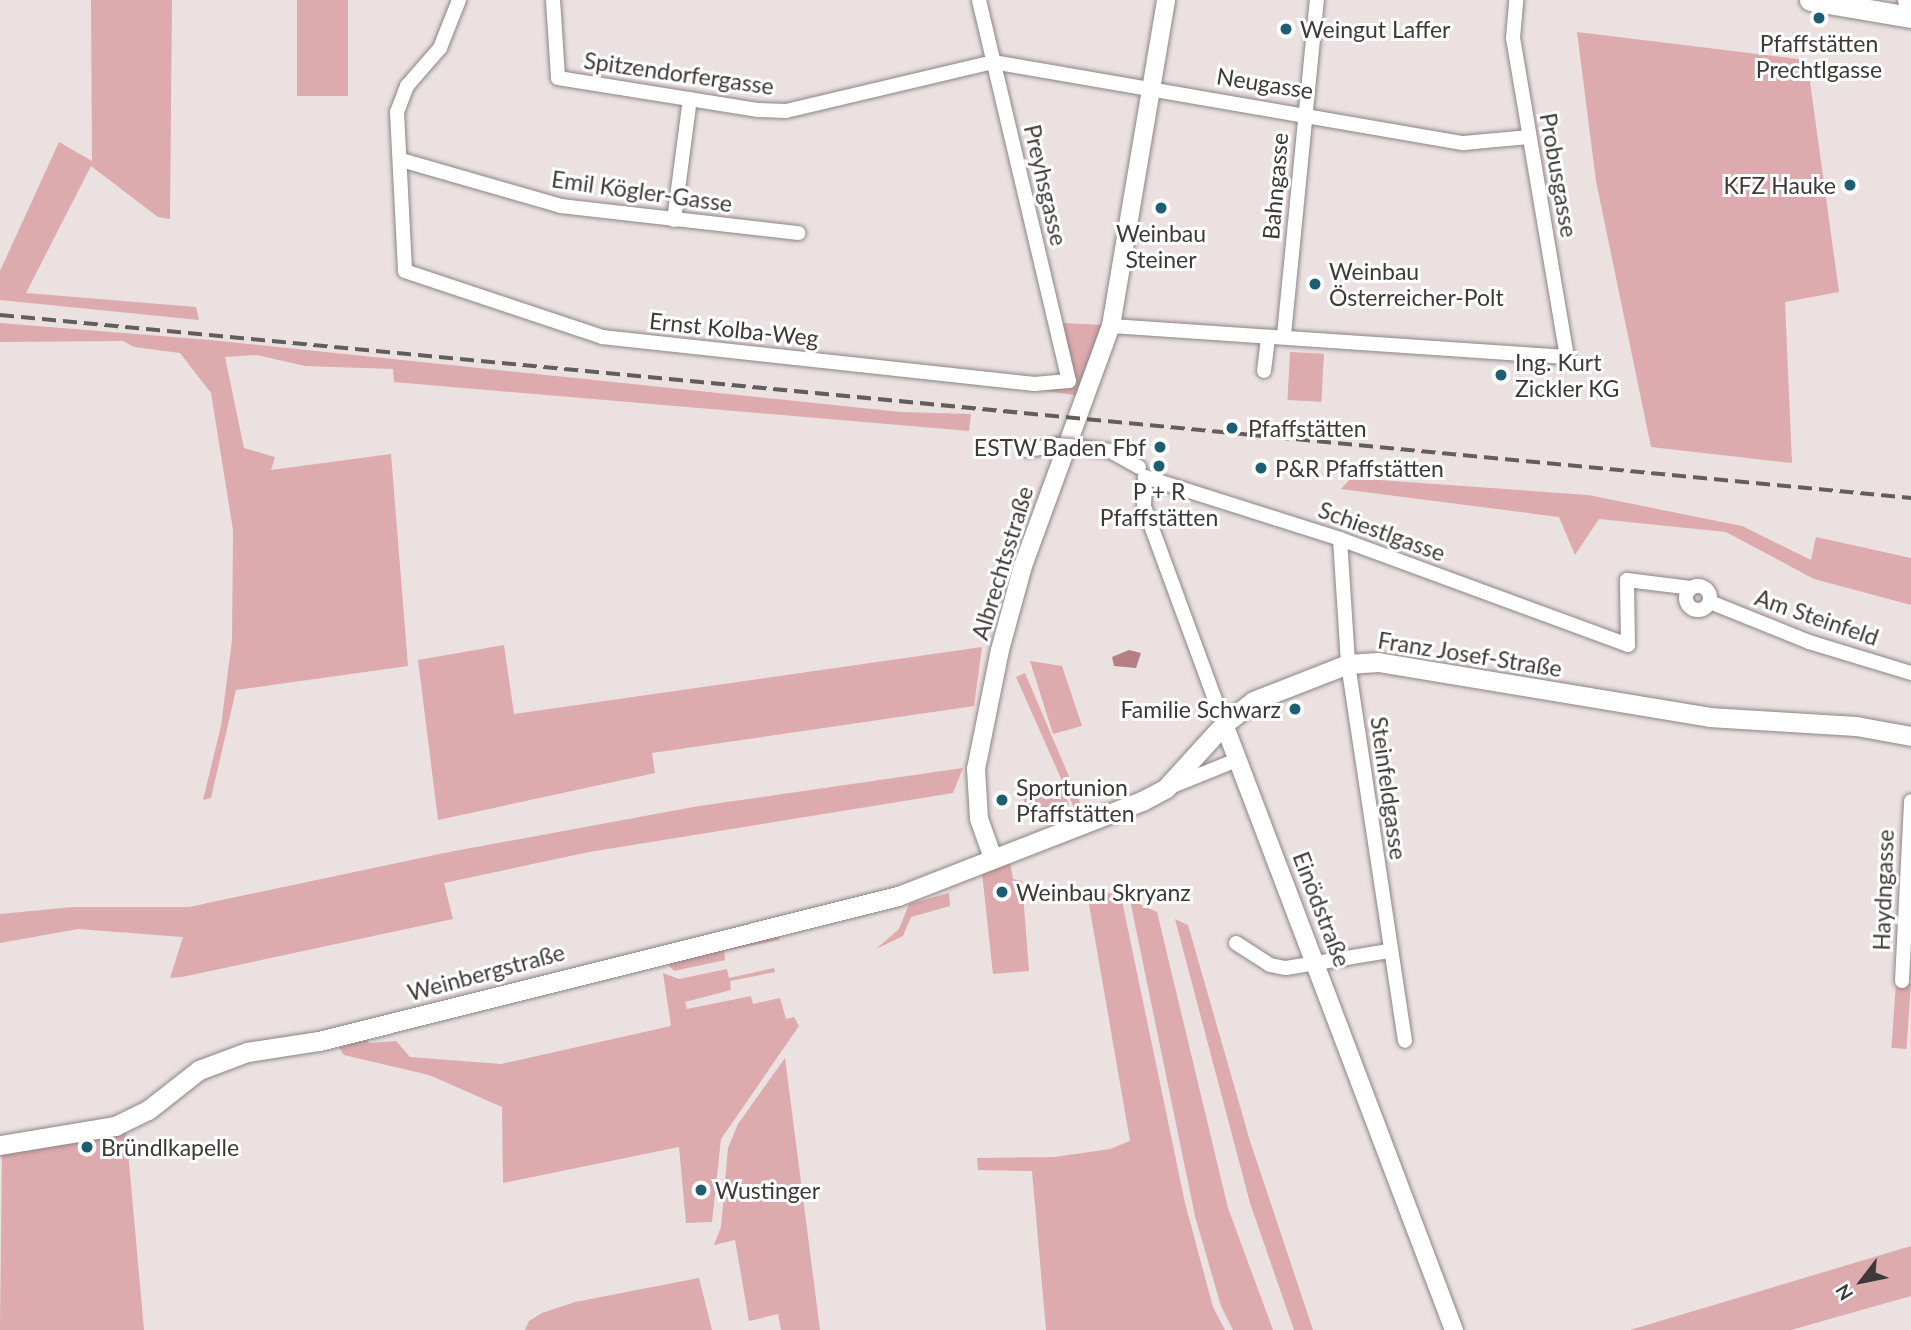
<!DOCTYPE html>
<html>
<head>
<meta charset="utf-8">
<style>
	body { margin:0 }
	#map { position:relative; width:1911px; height:1330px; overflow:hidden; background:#ebe1e1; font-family:Lato,sans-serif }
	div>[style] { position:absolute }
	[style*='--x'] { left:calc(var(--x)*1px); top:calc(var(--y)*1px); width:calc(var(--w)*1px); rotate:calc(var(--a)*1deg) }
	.green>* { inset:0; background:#ddaaad; transform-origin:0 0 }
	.water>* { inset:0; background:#b37f83 }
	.roads { filter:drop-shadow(0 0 2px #8d8485) drop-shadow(0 0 2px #8d8485) }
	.minor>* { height:14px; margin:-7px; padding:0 7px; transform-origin:7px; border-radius:7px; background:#fff }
	.minor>.ring { margin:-7px; padding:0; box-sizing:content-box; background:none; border:14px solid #fff; border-radius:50% }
	.tertiary>* { height:18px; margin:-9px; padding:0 9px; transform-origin:9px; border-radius:9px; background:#fff }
	.secondary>* { height:19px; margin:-9.5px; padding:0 9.5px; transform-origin:9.5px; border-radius:9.5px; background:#fff }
	.primary>* { height:21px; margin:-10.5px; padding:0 10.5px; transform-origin:10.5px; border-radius:10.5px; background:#fff }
	.rail>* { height:3.5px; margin-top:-1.75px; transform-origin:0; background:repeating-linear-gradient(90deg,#635e5e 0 14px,transparent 0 21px) }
	.bridges { filter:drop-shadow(0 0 2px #8d8485) drop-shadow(0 0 2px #8d8485) }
	.minor-bridge>* { height:14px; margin:-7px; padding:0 7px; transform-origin:7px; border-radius:7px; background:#fff }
	.dots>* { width:19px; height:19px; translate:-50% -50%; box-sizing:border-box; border:4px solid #fff; border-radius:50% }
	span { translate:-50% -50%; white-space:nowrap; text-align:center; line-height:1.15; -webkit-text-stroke:6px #fff; paint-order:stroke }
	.poi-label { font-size:23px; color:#3d3939 }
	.left { translate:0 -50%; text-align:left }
	.right { translate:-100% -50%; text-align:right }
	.street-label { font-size:23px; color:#3d3939 }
	.north { position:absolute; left:1827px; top:1246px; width:70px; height:70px; -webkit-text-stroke:5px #fff; paint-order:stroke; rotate:238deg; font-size:19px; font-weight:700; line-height:28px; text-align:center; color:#3d3939 }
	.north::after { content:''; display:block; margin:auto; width:24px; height:32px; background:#3d3939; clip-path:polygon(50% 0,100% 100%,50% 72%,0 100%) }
</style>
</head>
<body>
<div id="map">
	<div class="green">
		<div style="clip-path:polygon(91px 0,172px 0,170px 219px,158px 217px,91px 166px,26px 293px,196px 307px,199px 320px,0 300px,0 271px,59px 142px,92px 161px)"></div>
		<div style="left:297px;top:0;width:51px;height:96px"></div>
		<div style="clip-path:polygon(1577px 32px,1807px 60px,1839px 292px,1785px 302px,1792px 463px,1651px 447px,1596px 181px)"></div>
		<div style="clip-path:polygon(0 323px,210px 340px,901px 412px,971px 414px,969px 431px,394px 382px,393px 369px,305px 366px,257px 355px,225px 357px,244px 448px,275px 457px,271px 470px,391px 454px,408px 666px,236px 690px,211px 798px,203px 800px,221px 726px,232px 640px,233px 530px,211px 393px,180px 353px,134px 347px,123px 341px,0 342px)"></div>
		<div style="clip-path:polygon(1062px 323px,1103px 325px,1080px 396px,1040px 390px,1075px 385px)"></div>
		<div style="left:1290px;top:352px;width:34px;height:48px;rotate:3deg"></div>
		<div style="clip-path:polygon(1351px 478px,1588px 495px,1742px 526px,1811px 560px,1816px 537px,1911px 558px,1911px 605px,1814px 579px,1726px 532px,1599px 519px,1575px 555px,1559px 517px,1341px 489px)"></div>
		<div style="clip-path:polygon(504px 645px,514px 714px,982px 647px,974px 706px,652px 753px,655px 773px,438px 820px,418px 660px)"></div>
		<div style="clip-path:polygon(1030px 661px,1062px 666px,1082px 726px,1053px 734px)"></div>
		<div style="clip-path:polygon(1025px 673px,1082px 807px,1075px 810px,1016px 677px)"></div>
		<div style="clip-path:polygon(963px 768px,953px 793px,589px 852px,444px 883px,453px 919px,182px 977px,170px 978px,183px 937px,78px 929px,0 943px,0 914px,73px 907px,189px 907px,449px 852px,699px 806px)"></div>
		<div style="left:1061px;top:783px;width:23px;height:41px;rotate:70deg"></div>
		<div style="clip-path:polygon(1010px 861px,1013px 879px,1022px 881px,1029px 971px,993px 974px,982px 873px)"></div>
		<div style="clip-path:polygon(1086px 887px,1121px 896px,1185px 1203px,1213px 1307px,1225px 1330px,1046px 1330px,1032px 1171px,978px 1170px,977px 1158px,1054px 1157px,1110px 1149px,1130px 1141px)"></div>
		<div style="clip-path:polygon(949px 893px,950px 906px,911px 917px,903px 936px,876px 949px,899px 929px,909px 904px)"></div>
		<div style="clip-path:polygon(1130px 900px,1157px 912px,1228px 1208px,1273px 1330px,1233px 1330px,1221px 1306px,1195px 1216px)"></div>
		<div style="clip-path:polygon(1175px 919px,1188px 925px,1250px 1141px,1313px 1330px,1294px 1330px,1250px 1203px)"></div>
		<div style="clip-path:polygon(779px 936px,779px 940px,724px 951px,725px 960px,674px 971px,665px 961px)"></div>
		<div style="clip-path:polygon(774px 968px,775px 972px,730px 981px,731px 990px,685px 1002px,687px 1009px,751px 996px,753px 1004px,780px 998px,786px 1019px,794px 1017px,799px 1026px,721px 1139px,712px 1222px,686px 1223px,679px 1147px,503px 1183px,502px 1107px,429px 1075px,344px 1055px,334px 1040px,365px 1035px,369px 1043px,396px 1041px,410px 1057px,501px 1064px,671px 1026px,663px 973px,679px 979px,727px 969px,729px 978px)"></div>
		<div style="left:1896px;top:983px;width:15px;height:65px;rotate:4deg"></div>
		<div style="clip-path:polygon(785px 1058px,820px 1330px,781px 1330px,778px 1314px,749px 1321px,735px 1240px,714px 1245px,721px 1227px,728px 1148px,738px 1124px)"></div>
		<div style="clip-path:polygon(126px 1129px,144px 1330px,0 1330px,2px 1150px)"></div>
		<div style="clip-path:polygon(1911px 1246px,1911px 1296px,1791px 1330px,1630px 1330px)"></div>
		<div style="clip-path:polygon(699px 1278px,712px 1330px,525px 1330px,529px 1321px,542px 1313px,575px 1302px)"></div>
	</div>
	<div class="water">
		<div style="clip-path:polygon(1129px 650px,1141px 653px,1136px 668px,1114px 666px,1112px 657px)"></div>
	</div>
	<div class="roads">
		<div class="minor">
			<div style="--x:459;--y:0;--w:52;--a:111.6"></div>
			<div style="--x:440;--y:48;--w:50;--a:131"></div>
			<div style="--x:407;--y:86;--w:28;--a:111"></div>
			<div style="--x:397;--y:112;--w:159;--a:87.1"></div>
			<div style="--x:405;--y:271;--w:208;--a:18.5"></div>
			<div style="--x:602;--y:337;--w:435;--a:6.2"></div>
			<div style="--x:1034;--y:384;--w:35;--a:-5"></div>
			<div style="--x:1069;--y:381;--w:391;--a:-103.3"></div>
			<div style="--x:553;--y:0;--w:78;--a:86.3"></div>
			<div style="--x:558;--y:78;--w:203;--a:9.1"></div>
			<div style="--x:758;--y:110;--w:28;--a:2"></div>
			<div style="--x:786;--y:111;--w:213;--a:-13.3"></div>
			<div style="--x:993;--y:62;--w:478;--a:9.8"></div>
			<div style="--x:1464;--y:143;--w:65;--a:-5.3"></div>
			<div style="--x:1905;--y:0;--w:15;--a:79"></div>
			<div style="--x:401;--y:160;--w:166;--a:16"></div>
			<div style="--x:561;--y:206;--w:239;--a:6.5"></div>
			<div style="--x:674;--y:220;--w:122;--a:-82.5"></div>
			<div style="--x:1111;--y:326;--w:457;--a:3.9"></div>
			<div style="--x:1567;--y:357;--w:324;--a:-99.6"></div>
			<div style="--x:1513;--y:38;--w:38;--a:-85"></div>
			<div style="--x:1284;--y:335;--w:337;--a:-84.4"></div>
			<div style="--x:1264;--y:371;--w:32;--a:-83"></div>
			<div style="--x:1078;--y:447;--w:32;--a:7"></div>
			<div style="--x:1110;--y:451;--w:33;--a:29"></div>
			<div style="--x:1027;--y:450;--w:30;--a:-9"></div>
			<div style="--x:1340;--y:539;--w:125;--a:86.3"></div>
			<div style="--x:1348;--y:664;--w:381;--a:81.4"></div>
			<div class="ring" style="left:1686px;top:586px;width:10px;height:10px"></div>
			<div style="--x:1710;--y:602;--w:107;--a:22"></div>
			<div style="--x:1809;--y:642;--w:107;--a:16.9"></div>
			<div style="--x:1224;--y:724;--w:232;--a:-110.2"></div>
			<div style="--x:1144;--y:506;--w:29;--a:-88"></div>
			<div style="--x:1145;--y:477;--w:205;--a:17.6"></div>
			<div style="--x:1340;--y:539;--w:307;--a:20.2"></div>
			<div style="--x:1628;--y:645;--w:65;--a:-90.9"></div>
			<div style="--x:1627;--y:580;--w:64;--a:7.1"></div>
			<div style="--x:1170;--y:787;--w:74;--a:-22.1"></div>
			<div style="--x:1236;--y:943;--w:40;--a:32.9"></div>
			<div style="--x:1270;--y:965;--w:16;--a:11"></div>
			<div style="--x:1286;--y:968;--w:104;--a:-9.4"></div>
			<div style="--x:1902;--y:981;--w:180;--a:-87.1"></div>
		</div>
		<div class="tertiary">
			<div style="--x:1224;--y:724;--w:648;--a:69.22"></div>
			<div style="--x:993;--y:858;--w:41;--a:-109.7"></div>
			<div style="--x:979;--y:819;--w:50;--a:-93.4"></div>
			<div style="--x:976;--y:769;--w:121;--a:-78.6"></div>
			<div style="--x:1000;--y:650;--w:87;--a:-74.7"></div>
			<div style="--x:1023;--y:566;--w:256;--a:-69.9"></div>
			<div style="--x:1111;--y:326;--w:331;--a:-80.4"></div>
		</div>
		<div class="secondary">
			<div style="--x:0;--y:1145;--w:117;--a:-9.4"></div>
			<div style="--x:115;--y:1126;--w:37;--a:-26"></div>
			<div style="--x:148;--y:1110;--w:65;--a:-38.1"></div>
			<div style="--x:199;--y:1070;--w:51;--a:-20.6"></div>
			<div style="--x:247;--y:1052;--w:73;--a:-8.7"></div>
			<div style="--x:319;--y:1041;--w:597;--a:-14.06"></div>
			<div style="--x:898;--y:896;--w:262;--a:-21.3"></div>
			<div style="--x:1142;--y:801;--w:27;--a:-28"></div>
			<div style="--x:1166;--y:788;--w:86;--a:-47.8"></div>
			<div style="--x:1224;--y:724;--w:37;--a:-38"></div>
			<div style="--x:1253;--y:701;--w:102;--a:-21.3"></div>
			<div style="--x:1348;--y:664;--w:30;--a:-4"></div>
			<div style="--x:1378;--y:662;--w:336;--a:9.4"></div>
			<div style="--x:1709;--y:717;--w:147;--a:3.5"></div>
			<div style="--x:1856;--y:726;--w:56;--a:10.3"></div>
		</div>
		<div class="primary">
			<div style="--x:1810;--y:0;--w:102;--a:9.6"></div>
		</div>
	</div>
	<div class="rail">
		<div style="--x:0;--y:315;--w:1920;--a:5.47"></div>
	</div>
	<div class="bridges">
		<div class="minor-bridge">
			<div style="--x:1057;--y:445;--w:21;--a:5"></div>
		</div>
	</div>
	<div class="dots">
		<div style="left:1819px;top:18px;background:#1e5e73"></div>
		<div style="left:1286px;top:29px;background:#1e5e73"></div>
		<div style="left:1850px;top:185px;background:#1e5e73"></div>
		<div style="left:1161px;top:208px;background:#1e5e73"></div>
		<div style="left:1315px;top:284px;background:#1e5e73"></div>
		<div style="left:1501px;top:375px;background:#1e5e73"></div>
		<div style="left:1232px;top:428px;background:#1e5e73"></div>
		<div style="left:1160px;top:447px;background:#1e5e73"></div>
		<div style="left:1159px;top:466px;background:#1e5e73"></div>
		<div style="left:1261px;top:468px;background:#1e5e73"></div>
		<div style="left:1295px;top:709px;background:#1e5e73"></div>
		<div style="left:1002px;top:800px;background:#1e5e73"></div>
		<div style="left:1002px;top:892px;background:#1e5e73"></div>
		<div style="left:87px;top:1147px;background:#1e5e73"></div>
		<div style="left:701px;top:1190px;background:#1e5e73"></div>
	</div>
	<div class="poi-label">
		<span class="left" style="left:1300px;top:29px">Weingut Laffer</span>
		<span style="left:1819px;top:56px">Pfaffstätten<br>Prechtlgasse</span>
		<span class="right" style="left:1836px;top:185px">KFZ Hauke</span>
		<span style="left:1161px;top:246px">Weinbau<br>Steiner</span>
		<span class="left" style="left:1329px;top:284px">Weinbau<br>Österreicher-Polt</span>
		<span class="left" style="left:1515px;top:375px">Ing. Kurt<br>Zickler KG</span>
		<span class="left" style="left:1248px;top:428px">Pfaffstätten</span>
		<span class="right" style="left:1146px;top:447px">ESTW Baden Fbf</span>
		<span class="left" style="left:1275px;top:468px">P&amp;R Pfaffstätten</span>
		<span style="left:1159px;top:504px">P + R<br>Pfaffstätten</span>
		<span class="right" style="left:1281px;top:709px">Familie Schwarz</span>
		<span class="left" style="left:1016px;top:800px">Sportunion<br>Pfaffstätten</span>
		<span class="left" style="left:1016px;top:892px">Weinbau Skryanz</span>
		<span class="left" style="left:101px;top:1147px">Bründlkapelle</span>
		<span class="left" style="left:715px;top:1190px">Wustinger</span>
	</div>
	<div class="street-label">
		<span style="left:679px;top:73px;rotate:8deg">Spitzendorfergasse</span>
		<span style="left:1265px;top:83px;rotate:9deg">Neugasse</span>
		<span style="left:1559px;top:175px;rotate:80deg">Probusgasse</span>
		<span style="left:1046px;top:185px;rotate:77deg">Preyhsgasse</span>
		<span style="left:1275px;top:186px;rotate:-85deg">Bahngasse</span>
		<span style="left:642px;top:191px;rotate:8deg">Emil Kögler-Gasse</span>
		<span style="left:734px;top:329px;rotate:6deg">Ernst Kolba-Weg</span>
		<span style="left:1382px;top:531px;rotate:20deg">Schiestlgasse</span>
		<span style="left:1002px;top:563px;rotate:-73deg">Albrechtsstraße</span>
		<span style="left:1817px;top:617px;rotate:19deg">Am Steinfeld</span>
		<span style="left:1470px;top:654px;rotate:9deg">Franz Josef-Straße</span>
		<span style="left:1389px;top:788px;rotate:82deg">Steinfeldgasse</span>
		<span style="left:1883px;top:890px;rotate:-88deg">Haydngasse</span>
		<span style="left:1322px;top:909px;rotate:69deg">Einödstraße</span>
		<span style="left:486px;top:972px;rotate:-15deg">Weinbergstraße</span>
	</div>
	<div class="north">N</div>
</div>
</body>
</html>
